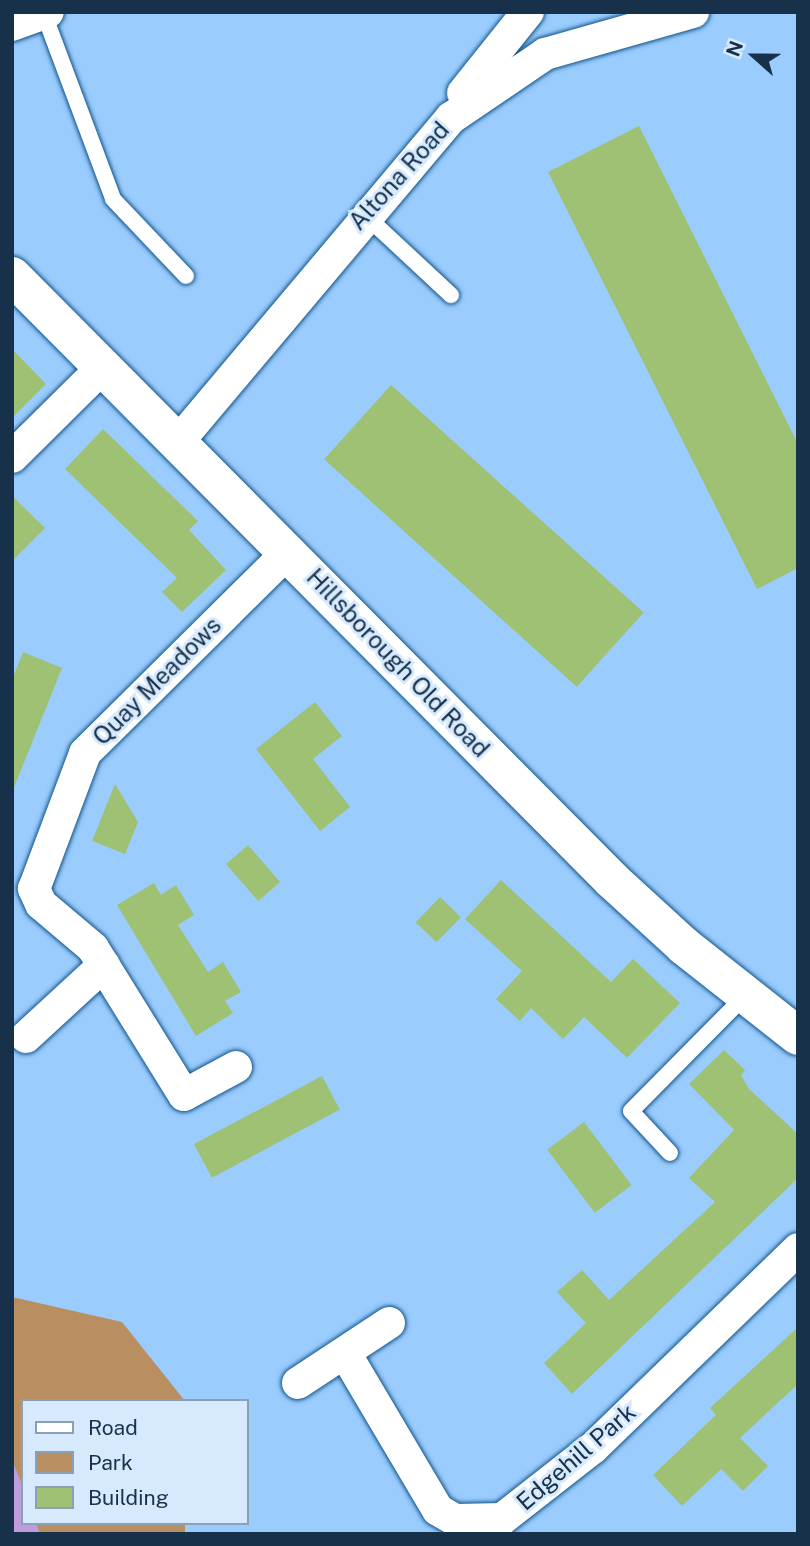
<!DOCTYPE html>
<html>
<head>
<meta charset="utf-8">
<style>
	body { margin:0 }
	#map { position:relative; width:810px; height:1546px; overflow:hidden; background:#9accfe; font-family:"Public Sans",sans-serif }
	div>[style] { position:absolute }
	[style*='--x'] { left:calc(var(--x)*1px); top:calc(var(--y)*1px); width:calc(var(--w)*1px); rotate:calc(var(--a)*1deg) }
	.green>* { inset:0; background:#b98f61; transform-origin:0 0 }
	.water>* { inset:0; background:#bf9ddc }
	.building>* { inset:0; background:#9ec174; transform-origin:0 0 }
	.roads { filter:drop-shadow(0 0 2px #10548a) drop-shadow(0 0 2px #10548a) }
	.service>* { height:16px; margin:-8px; padding:0 8px; transform-origin:8px; border-radius:8px; background:#fff }
	.minor>* { height:32px; margin:-16px; padding:0 16px; transform-origin:16px; border-radius:16px; background:#fff }
	.tertiary>* { height:38px; margin:-19px; padding:0 19px; transform-origin:19px; border-radius:19px; background:#fff }
	span { translate:-50% -50%; white-space:nowrap; text-align:center; line-height:1.15; -webkit-text-stroke:6px #d7eafd; paint-order:stroke }
	.street-label { font-size:24px; color:#17314a }
	.frame { position:absolute; inset:0; border:14px solid #17314a; pointer-events:none }
	.legend { position:absolute; left:21px; top:1399px; width:228px; height:126px; box-sizing:border-box; background:#d7eafd; border:2px solid #8aa0b5; margin:0; padding:9px 12px; list-style:none; font-size:21px; color:#17314a }
	.legend li { display:flex; align-items:center; gap:14px; height:35px }
	.legend b { width:35px; border:2px solid #8aa0b5 }
	.north { position:absolute; left:719px; top:21px; width:70px; height:70px; -webkit-text-stroke:5px #d7eafd; paint-order:stroke; rotate:291deg; font-size:19px; font-weight:700; line-height:28px; text-align:center; color:#17314a }
	.north::after { content:''; display:block; margin:auto; width:24px; height:32px; background:#17314a; clip-path:polygon(50% 0,100% 100%,50% 72%,0 100%) }
</style>
</head>
<body>
<div id="map">
	<div class="green">
		<div style="clip-path:polygon(12px 1297px,122px 1322px,185px 1401px,23px 1401px,23px 1488px,12px 1460px)"></div>
		<div style="left:36px;top:1523px;width:149px;height:12px"></div>
	</div>
	<div class="water">
		<div style="clip-path:polygon(12px 1460px,23px 1488px,23px 1523px,36px 1523px,40px 1534px,12px 1534px)"></div>
	</div>
	<div class="building">
		<div style="clip-path:polygon(639px 126px,798px 444px,798px 568px,757px 589px,548px 172px)"></div>
		<div style="clip-path:polygon(12px 349px,46px 384px,12px 418px)"></div>
		<div style="left:391px;top:385px;width:340px;height:100px;rotate:42deg"></div>
		<div style="clip-path:polygon(103px 429px,198px 521px,189px 530px,226px 570px,182px 612px,162px 592px,177px 578px,65px 469px)"></div>
		<div style="clip-path:polygon(12px 496px,45px 528px,12px 561px)"></div>
		<div style="clip-path:polygon(23px 652px,62px 668px,13px 790px,12px 680px)"></div>
		<div style="clip-path:polygon(315px 702px,342px 736px,313px 759px,350px 807px,320px 831px,256px 749px)"></div>
		<div style="clip-path:polygon(115px 784px,138px 822px,125px 854px,92px 841px)"></div>
		<div style="left:248px;top:845px;width:49px;height:29px;rotate:49deg"></div>
		<div style="clip-path:polygon(501px 880px,611px 982px,633px 959px,680px 1003px,627px 1058px,584px 1017px,563px 1039px,531px 1008px,520px 1021px,496px 999px,522px 971px,465px 919px)"></div>
		<div style="clip-path:polygon(154px 883px,161px 895px,176px 885px,194px 915px,178px 925px,208px 972px,223px 962px,241px 992px,225px 1001px,233px 1013px,196px 1036px,117px 905px)"></div>
		<div style="left:440px;top:897px;width:29px;height:35px;rotate:44deg"></div>
		<div style="clip-path:polygon(724px 1050px,745px 1070px,741px 1075px,749px 1089px,798px 1134px,798px 1178px,572px 1394px,544px 1363px,586px 1323px,557px 1292px,582px 1270px,609px 1300px,715px 1202px,689px 1178px,734px 1130px,689px 1084px)"></div>
		<div style="left:322px;top:1076px;width:38px;height:145px;rotate:62deg"></div>
		<div style="left:584px;top:1122px;width:79px;height:46px;rotate:53deg"></div>
		<div style="clip-path:polygon(798px 1327px,798px 1384px,740px 1438px,768px 1466px,743px 1491px,721px 1469px,682px 1506px,653px 1475px,716px 1415px,710px 1408px)"></div>
	</div>
	<div class="roads">
		<div class="service">
			<div style="--x:44;--y:14;--w:197;--a:69.5"></div>
			<div style="--x:113;--y:199;--w:106;--a:46.5"></div>
			<div style="--x:364;--y:214;--w:119;--a:43"></div>
			<div style="--x:670;--y:1153;--w:57;--a:-132.9"></div>
			<div style="--x:631;--y:1111;--w:162;--a:-45.3"></div>
		</div>
		<div class="minor">
			<div style="--x:12;--y:25;--w:38;--a:-20"></div>
			<div style="--x:463;--y:93;--w:104;--a:-51.3"></div>
			<div style="--x:178;--y:442;--w:424;--a:-49.9"></div>
			<div style="--x:451;--y:118;--w:114;--a:-34.2"></div>
			<div style="--x:545;--y:54;--w:154;--a:-15.8"></div>
			<div style="--x:12;--y:457;--w:128;--a:-44.7"></div>
			<div style="--x:26;--y:1037;--w:106;--a:-42.7"></div>
			<div style="--x:236;--y:1067;--w:59;--a:151.7"></div>
			<div style="--x:184;--y:1095;--w:173;--a:-121.8"></div>
			<div style="--x:93;--y:948;--w:68;--a:-139.8"></div>
			<div style="--x:41;--y:904;--w:17;--a:-115"></div>
			<div style="--x:34;--y:889;--w:145;--a:-69.4"></div>
			<div style="--x:85;--y:753;--w:287;--a:-44.7"></div>
			<div style="--x:345;--y:1353;--w:182;--a:59.4"></div>
			<div style="--x:438;--y:1510;--w:20;--a:30"></div>
			<div style="--x:455;--y:1520;--w:47;--a:-1.2"></div>
			<div style="--x:502;--y:1519;--w:115;--a:-38"></div>
			<div style="--x:593;--y:1448;--w:286;--a:-44.1"></div>
			<div style="--x:298;--y:1383;--w:109;--a:-33.4"></div>
		</div>
		<div class="tertiary">
			<div style="--x:12;--y:276;--w:851;--a:45.19"></div>
			<div style="--x:612;--y:880;--w:98;--a:42.5"></div>
			<div style="--x:684;--y:946;--w:145;--a:38.3"></div>
		</div>
	</div>
	<div class="street-label">
		<span style="left:399px;top:176px;rotate:-48deg">Altona Road</span>
		<span style="left:398px;top:663px;rotate:46deg">Hillsborough Old Road</span>
		<span style="left:157px;top:681px;rotate:-45deg">Quay Meadows</span>
		<span style="left:576px;top:1457px;rotate:-41deg">Edgehill Park</span>
	</div>
	<div class="frame"></div>
	<ul class="legend">
	<li><b style="height:9px;background:#fff"></b>Road</li>
	<li><b style="height:19px;background:#b98f61"></b>Park</li>
	<li><b style="height:19px;background:#9ec174"></b>Building</li>
	</ul>
	<div class="north">N</div>
</div>
</body>
</html>
